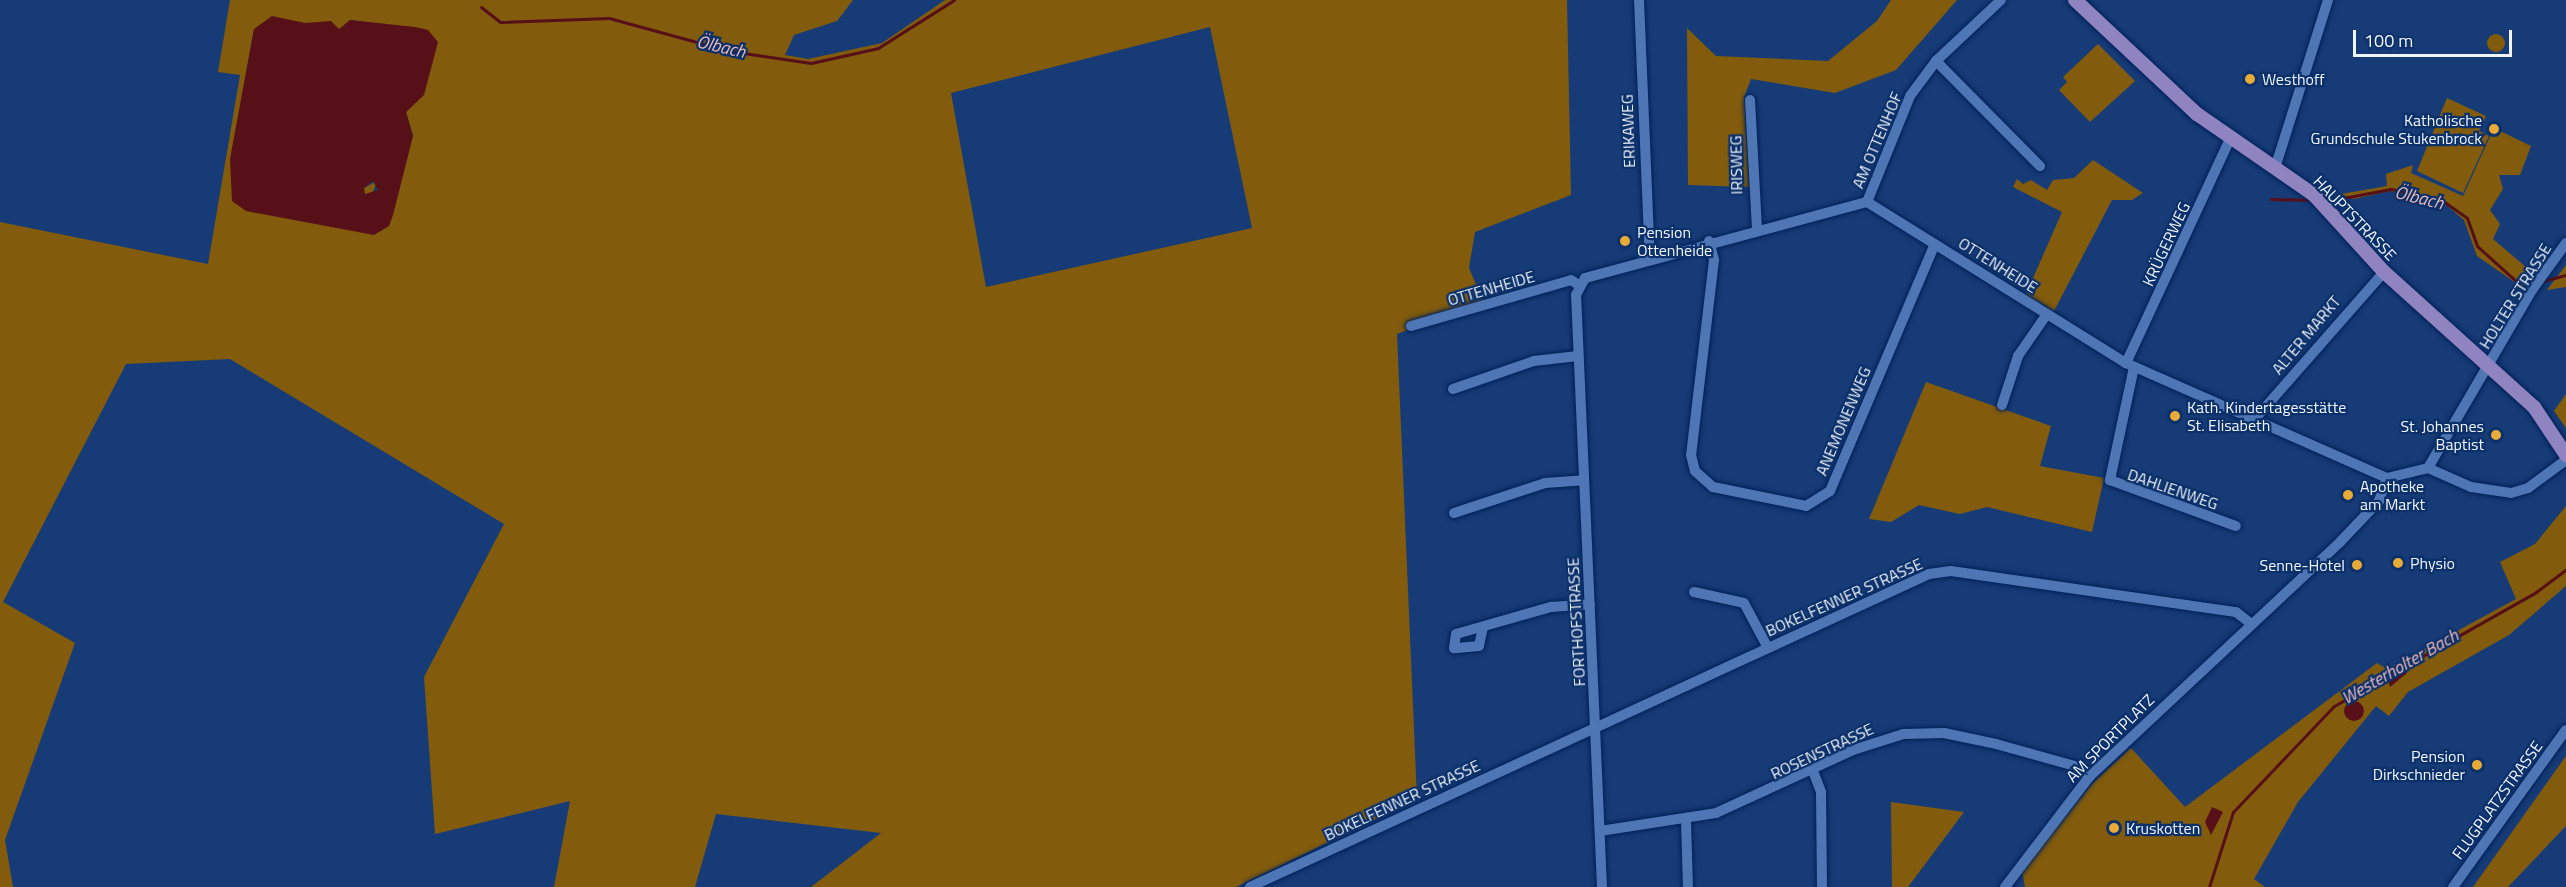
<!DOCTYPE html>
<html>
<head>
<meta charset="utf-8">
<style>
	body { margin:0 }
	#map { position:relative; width:2566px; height:887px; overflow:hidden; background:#163b76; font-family:"Titillium Web",sans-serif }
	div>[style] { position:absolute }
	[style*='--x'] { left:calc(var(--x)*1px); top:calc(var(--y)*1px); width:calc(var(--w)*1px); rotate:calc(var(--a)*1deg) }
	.green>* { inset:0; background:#825c0c }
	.round { border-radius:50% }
	.water>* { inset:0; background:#570f18 }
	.stream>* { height:3px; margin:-1.5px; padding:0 1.5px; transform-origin:1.5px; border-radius:1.5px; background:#570f18 }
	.roads { filter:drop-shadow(0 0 2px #002058) drop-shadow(0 0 2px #002058) }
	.minor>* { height:10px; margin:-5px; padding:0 5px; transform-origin:5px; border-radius:5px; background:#4e76b5 }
	.major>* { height:14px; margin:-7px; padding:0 7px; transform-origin:7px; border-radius:7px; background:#9084c0 }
	.dots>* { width:16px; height:16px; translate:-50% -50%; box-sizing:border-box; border:3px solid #0b306a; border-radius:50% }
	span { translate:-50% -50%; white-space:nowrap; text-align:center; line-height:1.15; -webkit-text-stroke:4.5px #0b306a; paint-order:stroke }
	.poi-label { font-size:16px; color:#f0f5fc }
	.left { translate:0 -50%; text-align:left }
	.right { translate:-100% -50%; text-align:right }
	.street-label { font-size:16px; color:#f0f5fc }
	.water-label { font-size:18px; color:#eeb8b7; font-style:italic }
	.scale { position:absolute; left:2353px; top:30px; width:159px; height:27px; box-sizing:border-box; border:3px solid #f0f5fc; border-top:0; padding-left:8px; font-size:18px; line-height:21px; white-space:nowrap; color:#f0f5fc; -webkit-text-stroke:4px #0b306a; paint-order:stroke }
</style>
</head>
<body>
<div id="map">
	<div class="green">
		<div style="clip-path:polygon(evenodd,230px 0,853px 0,837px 21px,794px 35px,785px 55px,808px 59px,882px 43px,945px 0,1567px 0,1571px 195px,1475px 232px,1469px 268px,1483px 301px,1397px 334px,1417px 799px,1236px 887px,811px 887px,881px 833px,716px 814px,695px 887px,554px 887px,570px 801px,435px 834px,424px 677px,504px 524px,230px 359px,126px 364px,3px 602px,75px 643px,5px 840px,13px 887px,0 887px,0 222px,208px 264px,240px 75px,218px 72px,230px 0,350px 20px,428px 30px,424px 94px,406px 112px,413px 136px,374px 235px,232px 201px,232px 151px,254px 29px,289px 21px,342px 29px,350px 20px,230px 0,1210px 27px,1252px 228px,986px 287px,951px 93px,1210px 27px)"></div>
		<div style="clip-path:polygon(1891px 0,1957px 0,1896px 70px,1835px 93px,1751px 79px,1744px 97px,1749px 187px,1688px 185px,1687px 28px,1716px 56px,1828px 61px,1877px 21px)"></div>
		<div class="round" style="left:2487px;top:34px;width:18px;height:18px"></div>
		<div style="clip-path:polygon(2098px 44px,2135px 81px,2090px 122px,2059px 90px,2067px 82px,2063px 77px)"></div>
		<div style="clip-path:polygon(2447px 98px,2486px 116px,2479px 131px,2489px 136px,2463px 193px,2417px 171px)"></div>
		<div style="clip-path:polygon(2494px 128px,2531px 146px,2520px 175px,2499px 175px,2503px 189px,2490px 210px,2500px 224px,2493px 239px,2533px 273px,2523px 288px,2477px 256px,2464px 220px,2444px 203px,2390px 191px,2354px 199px,2341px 194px,2387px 186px,2386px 174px,2413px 165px,2411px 173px,2463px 196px)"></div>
		<div style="clip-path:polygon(2093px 160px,2143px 193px,2132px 200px,2112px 200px,2054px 311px,2026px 294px,2062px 212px,2013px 187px,2017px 179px,2023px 184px,2031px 180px,2047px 190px,2053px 180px,2074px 178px)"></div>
		<div style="clip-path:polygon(377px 181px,372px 195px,364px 194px,364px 188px)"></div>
		<div style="clip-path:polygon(2566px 265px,2566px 287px,2547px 290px)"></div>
		<div style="clip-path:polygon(1926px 382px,2051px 426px,2040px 466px,2104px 478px,2092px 532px,1987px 507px,1960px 514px,1919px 505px,1891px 522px,1869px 519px)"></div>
		<div style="clip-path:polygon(2566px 394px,2566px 428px,2554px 411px)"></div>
		<div style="clip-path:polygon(2566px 506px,2566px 586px,2509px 635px,2408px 692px,2389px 716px,2376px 706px,2298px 802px,2254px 879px,2265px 887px,2025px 887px,2022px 871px,2092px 784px,2131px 748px,2185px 807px,2377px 663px,2387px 669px,2516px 599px,2500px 562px,2535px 544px)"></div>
		<div style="clip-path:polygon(2566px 756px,2566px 826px,2508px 887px,2473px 887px)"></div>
		<div style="clip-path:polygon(1891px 802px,1964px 812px,1908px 887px,1892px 887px)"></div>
	</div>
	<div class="water">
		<div style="clip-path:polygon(evenodd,272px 16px,305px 23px,331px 21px,339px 29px,350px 20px,415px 27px,428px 30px,438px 42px,424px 95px,406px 112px,413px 136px,393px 215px,389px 226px,374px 235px,246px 211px,232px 201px,230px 159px,254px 29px,272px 16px,373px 181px,378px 190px,365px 194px,364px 188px,373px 181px)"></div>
		<div style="clip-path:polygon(2405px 669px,2407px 673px,2390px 687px,2388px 680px)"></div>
		<div class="round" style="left:2344px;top:701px;width:20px;height:20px"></div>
		<div style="clip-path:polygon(2212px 807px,2223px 812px,2211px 835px,2205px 822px)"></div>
	</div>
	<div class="stream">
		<div style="--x:481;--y:7;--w:24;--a:38"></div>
		<div style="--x:500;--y:22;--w:109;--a:-2.1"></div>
		<div style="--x:609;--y:18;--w:125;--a:15.3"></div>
		<div style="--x:730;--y:51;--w:82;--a:8.4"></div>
		<div style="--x:811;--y:63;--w:69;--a:-12.6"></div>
		<div style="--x:878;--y:48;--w:90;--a:-32.3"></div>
		<div style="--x:2271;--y:199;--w:40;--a:1.4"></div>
		<div style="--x:2327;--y:201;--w:65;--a:-10.6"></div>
		<div style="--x:2391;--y:189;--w:53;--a:13"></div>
		<div style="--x:2443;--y:201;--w:29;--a:35"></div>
		<div style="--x:2467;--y:218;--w:30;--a:70"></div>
		<div style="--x:2477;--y:246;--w:54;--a:42"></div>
		<div style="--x:2517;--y:282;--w:17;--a:0"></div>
		<div style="--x:2543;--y:281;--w:24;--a:-15"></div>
		<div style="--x:2209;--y:887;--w:79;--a:-72.3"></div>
		<div style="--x:2233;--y:812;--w:146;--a:-46.4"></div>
		<div style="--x:2334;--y:706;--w:232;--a:-29.4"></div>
		<div style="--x:2536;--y:592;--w:38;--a:-37"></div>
	</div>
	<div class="roads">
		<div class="minor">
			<div style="--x:1639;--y:0;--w:260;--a:87.6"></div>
			<div style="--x:1936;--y:61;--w:148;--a:45.3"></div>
			<div style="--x:1750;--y:100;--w:129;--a:86.9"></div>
			<div style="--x:2276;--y:165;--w:173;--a:-72.5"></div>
			<div style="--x:1867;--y:202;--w:114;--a:-67.9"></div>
			<div style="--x:1910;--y:96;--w:44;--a:-53.4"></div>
			<div style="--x:1936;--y:61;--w:89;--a:-43.2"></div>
			<div style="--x:1709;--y:241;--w:20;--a:75"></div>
			<div style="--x:1714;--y:260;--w:196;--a:96.7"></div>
			<div style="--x:1691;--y:455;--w:16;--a:76"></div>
			<div style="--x:1695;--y:471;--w:24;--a:42"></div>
			<div style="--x:1713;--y:487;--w:95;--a:11.5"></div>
			<div style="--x:1806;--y:506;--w:28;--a:-32"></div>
			<div style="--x:1830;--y:491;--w:268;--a:-67"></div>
			<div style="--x:1411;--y:326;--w:166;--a:-16"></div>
			<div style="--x:1571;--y:280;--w:9;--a:32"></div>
			<div style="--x:2126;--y:363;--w:249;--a:-65.1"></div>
			<div style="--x:2134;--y:367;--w:116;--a:102"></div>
			<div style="--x:2110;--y:480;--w:134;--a:20.1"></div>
			<div style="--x:1453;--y:389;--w:86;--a:-19.1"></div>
			<div style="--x:1534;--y:361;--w:44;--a:-6.5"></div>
			<div style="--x:2002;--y:405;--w:52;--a:-71.9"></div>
			<div style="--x:2018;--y:356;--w:51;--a:-55.4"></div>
			<div style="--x:2254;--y:420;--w:197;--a:-48.7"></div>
			<div style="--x:2428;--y:468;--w:47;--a:23.8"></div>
			<div style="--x:2471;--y:487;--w:40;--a:8.5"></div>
			<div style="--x:2511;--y:493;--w:18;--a:-16"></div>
			<div style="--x:2528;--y:488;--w:47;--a:-36.4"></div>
			<div style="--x:2387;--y:478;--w:42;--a:-13.7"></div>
			<div style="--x:2428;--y:468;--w:206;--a:-59.7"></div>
			<div style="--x:2532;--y:290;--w:58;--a:-54.1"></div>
			<div style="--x:1454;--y:513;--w:96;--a:-18.2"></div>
			<div style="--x:1545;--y:483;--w:39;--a:-4"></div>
			<div style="--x:1694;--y:592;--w:51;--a:12.4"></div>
			<div style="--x:1744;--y:603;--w:51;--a:61.9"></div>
			<div style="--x:1483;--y:627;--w:19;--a:102"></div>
			<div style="--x:1479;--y:646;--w:25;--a:175"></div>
			<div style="--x:1454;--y:648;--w:14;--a:-82"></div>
			<div style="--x:1456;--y:634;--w:99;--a:-15.9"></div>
			<div style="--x:1551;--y:607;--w:39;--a:-4"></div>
			<div style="--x:1813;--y:771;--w:22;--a:69"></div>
			<div style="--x:1821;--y:792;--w:95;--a:89.4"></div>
			<div style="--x:1686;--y:821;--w:66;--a:88.3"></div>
			<div style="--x:1600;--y:831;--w:117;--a:-8.8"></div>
			<div style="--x:1716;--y:813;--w:151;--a:-24.7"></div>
			<div style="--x:1853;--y:750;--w:52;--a:-17.7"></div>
			<div style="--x:1903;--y:734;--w:41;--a:-1.4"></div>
			<div style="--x:1944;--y:733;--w:53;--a:11.9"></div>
			<div style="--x:1996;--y:744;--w:82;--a:15.6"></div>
			<div style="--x:2075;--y:766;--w:18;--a:38"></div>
			<div style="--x:1250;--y:887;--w:748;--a:-24.75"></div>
			<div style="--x:1929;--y:574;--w:22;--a:-8"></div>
			<div style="--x:1951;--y:571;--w:288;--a:8.2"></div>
			<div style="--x:2236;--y:612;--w:18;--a:38"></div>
			<div style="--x:1602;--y:887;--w:593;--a:-92.51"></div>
			<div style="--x:1576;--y:295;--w:19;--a:-62"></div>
			<div style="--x:1585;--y:278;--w:292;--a:-15.1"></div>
			<div style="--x:1867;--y:202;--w:305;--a:31.9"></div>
			<div style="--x:2126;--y:363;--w:285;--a:23.8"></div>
			<div style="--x:2005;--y:887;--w:138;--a:-52.6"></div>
			<div style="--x:2089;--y:777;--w:344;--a:-43.1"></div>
			<div style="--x:2340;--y:542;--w:57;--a:-46.4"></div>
			<div style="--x:2379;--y:501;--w:24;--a:-71"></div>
			<div style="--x:2453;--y:887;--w:193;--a:-54.3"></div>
		</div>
		<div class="major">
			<div style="--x:2075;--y:0;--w:167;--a:43.1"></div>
			<div style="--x:2197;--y:114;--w:142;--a:34.7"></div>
			<div style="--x:2314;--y:195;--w:104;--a:47.7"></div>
			<div style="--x:2384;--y:272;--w:202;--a:42"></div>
			<div style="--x:2534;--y:407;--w:58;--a:56.3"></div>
		</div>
	</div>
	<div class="dots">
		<div style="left:2250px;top:79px;background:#e8ab37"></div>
		<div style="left:2494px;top:129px;background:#e8ab37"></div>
		<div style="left:1625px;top:241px;background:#e8ab37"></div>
		<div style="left:2175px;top:416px;background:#e8ab37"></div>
		<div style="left:2496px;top:435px;background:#e8ab37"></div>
		<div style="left:2348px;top:495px;background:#e8ab37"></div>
		<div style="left:2398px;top:563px;background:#e8ab37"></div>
		<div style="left:2357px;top:565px;background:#e8ab37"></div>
		<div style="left:2477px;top:765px;background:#e8ab37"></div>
		<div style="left:2114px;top:828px;background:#e8ab37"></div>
	</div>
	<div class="poi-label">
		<span class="left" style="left:2262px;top:79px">Westhoff</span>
		<span class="right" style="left:2482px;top:129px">Katholische<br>Grundschule Stukenbrock</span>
		<span class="left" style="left:1637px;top:241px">Pension<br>Ottenheide</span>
		<span class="left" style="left:2187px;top:416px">Kath. Kindertagesstätte<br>St. Elisabeth</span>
		<span class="right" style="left:2484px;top:435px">St. Johannes<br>Baptist</span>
		<span class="left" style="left:2360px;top:495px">Apotheke<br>am Markt</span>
		<span class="left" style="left:2410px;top:563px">Physio</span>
		<span class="right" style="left:2345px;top:565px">Senne-Hotel</span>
		<span class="right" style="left:2465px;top:765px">Pension<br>Dirkschnieder</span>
		<span class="left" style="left:2126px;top:828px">Kruskotten</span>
	</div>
	<div class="street-label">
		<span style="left:1628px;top:131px;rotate:-92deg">ERIKAWEG</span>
		<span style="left:1877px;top:140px;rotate:-67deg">AM OTTENHOF</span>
		<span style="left:1736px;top:165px;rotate:-91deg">IRISWEG</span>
		<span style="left:2355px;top:218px;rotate:46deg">HAUPTSTRASSE</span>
		<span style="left:2166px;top:244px;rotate:-65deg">KRÜGERWEG</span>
		<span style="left:1998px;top:265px;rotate:32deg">OTTENHEIDE</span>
		<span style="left:1491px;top:288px;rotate:-16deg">OTTENHEIDE</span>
		<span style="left:2515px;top:296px;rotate:-58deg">HOLTER STRASSE</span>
		<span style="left:2306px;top:335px;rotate:-50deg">ALTER MARKT</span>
		<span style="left:1843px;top:421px;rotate:-67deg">ANEMONENWEG</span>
		<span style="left:2173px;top:489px;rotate:19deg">DAHLIENWEG</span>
		<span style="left:1844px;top:597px;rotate:-24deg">BOKELFENNER STRASSE</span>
		<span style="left:1576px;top:622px;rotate:-93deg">FORTHOFSTRASSE</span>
		<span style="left:2110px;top:738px;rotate:-45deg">AM SPORTPLATZ</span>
		<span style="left:1822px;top:751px;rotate:-25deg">ROSENSTRASSE</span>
		<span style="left:1402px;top:800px;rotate:-25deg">BOKELFENNER STRASSE</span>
		<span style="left:2497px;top:800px;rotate:-54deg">FLUGPLATZSTRASSE</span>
	</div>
	<div class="water-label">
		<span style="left:721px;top:47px;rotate:13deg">Ölbach</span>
		<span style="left:2419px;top:198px;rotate:14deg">Ölbach</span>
		<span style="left:2400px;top:667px;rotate:-30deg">Westerholter Bach</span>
	</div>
	<div class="scale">100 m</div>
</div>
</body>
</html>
